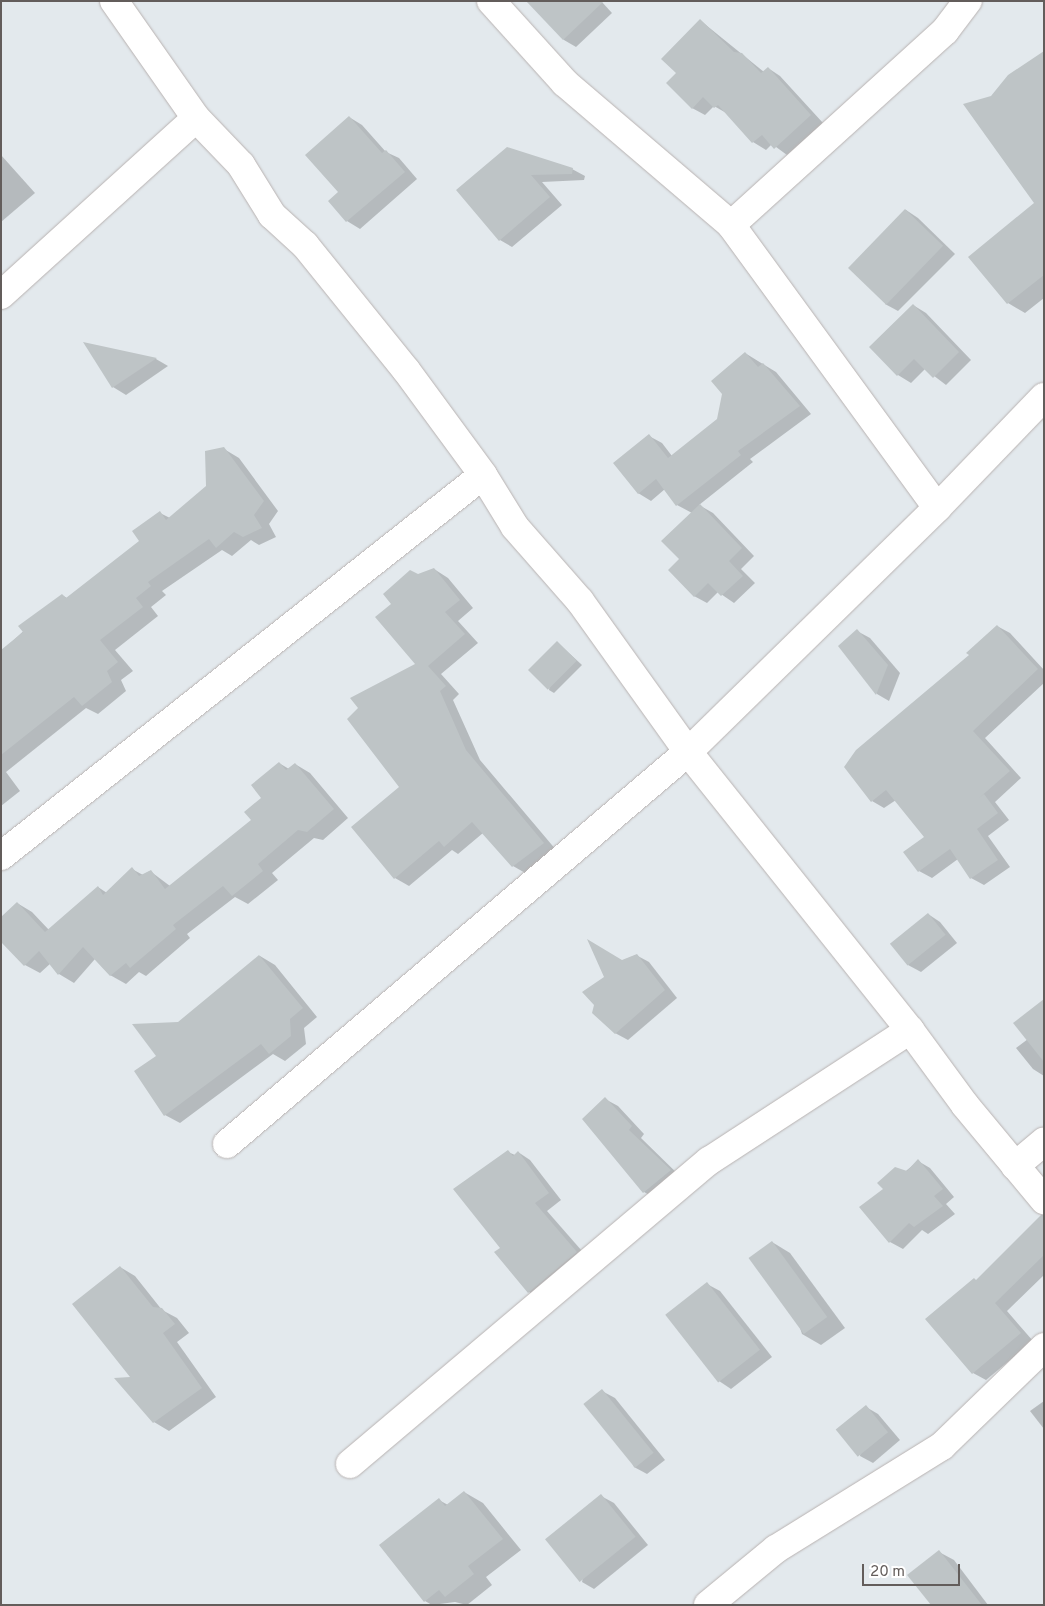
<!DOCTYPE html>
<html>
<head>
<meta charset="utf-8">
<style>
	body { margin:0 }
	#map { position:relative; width:1045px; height:1606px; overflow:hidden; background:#e3e9ed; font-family:Overpass,sans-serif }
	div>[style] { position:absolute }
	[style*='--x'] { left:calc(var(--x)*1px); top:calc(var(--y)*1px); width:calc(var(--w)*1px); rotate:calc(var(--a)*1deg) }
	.shadow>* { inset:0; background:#0003 }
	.building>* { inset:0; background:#bec4c6; transform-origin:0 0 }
	.roads { filter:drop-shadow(0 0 1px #b8b2b1) drop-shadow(0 0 1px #b8b2b1) }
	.minor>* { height:28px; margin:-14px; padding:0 14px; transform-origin:14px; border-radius:14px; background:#fff }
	span { translate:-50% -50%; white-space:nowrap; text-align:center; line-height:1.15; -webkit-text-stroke:5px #fff; paint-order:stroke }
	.frame { position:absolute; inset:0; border:2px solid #635d5b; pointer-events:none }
	.scale { position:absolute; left:862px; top:1564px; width:98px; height:22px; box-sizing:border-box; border:2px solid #635d5b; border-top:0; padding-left:6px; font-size:15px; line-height:18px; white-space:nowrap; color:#635d5b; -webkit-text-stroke:4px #fff; paint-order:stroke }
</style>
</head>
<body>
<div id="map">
	<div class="shadow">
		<div style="clip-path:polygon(528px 1px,601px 1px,612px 13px,576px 47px,564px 40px)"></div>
		<div style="clip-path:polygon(701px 21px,764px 72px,768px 68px,780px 76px,823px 123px,787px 155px,772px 144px,766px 150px,753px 142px,728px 114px,714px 106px,705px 115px,692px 108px,677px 73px)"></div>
		<div style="clip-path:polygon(1044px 52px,1044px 298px,1025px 313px,1008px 303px,970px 257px,1035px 204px,991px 97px)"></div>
		<div style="clip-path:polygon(349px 117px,362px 125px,386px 152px,399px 158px,417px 179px,360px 229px,347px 221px,340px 192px)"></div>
		<div style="clip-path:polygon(507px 148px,572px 169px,585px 176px,584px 180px,542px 182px,562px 205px,512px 247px,500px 240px)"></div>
		<div style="clip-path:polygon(1px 155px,35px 193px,1px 222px)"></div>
		<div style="clip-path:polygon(906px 210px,918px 218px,955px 254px,898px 311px,885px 304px)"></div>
		<div style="clip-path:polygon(913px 305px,926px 313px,971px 360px,946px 385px,925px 369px,911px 383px,898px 375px,870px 347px)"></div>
		<div style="clip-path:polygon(85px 344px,156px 359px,168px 366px,126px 395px,113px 387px)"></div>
		<div style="clip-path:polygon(745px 353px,776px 372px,811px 414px,750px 459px,753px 462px,699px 505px,713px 513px,754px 556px,741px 569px,755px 583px,734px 603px,718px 592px,707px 603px,694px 596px,680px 559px,692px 513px,677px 505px,665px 489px,651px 501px,638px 493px,649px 436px,662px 443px,672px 456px,718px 420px)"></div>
		<div style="clip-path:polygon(224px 449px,239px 458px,278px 511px,269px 524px,276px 537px,259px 545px,251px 540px,232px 556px,222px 550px,162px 591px,166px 595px,151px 607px,158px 616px,115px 650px,133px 671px,121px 680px,126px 691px,98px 714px,86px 708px,6px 772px,20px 791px,1px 806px,1px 652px,62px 595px,67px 598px,140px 542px,160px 513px,170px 518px,207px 486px)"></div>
		<div style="clip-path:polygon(434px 569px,448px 578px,473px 608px,458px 621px,478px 643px,441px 674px,459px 694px,453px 700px,480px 760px,557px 851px,527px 874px,513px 866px,483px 833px,458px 854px,452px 850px,409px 886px,395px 878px,401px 787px,417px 665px,393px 604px,418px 576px)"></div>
		<div style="clip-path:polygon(997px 626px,1010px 633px,1044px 670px,1044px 683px,985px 738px,1021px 778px,995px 802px,1009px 820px,988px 836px,1010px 867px,984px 885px,971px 878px,958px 859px,932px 878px,919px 871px,926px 837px,896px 800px,884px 808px,872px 801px,970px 655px)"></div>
		<div style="clip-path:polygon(857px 631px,870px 638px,900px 673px,889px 701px,877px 694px,839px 646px)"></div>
		<div style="clip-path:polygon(557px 642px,582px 665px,554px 693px,549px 690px)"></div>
		<div style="clip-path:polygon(279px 763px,289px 769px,295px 764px,310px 773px,348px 818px,323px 840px,314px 838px,272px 873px,278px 880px,248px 904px,235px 897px,187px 934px,190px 938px,146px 976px,139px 972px,126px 984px,110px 975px,95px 959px,74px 983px,59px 974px,51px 963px,40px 973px,25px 965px,17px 903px,32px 912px,49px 930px,98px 887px,107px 893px,132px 869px,143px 875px,150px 871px,170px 886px,253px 820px)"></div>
		<div style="clip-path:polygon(928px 914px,940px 922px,957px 943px,921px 972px,908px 965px)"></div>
		<div style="clip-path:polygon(636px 955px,649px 962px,677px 998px,628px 1040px,615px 1033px,606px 978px,622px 961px)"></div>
		<div style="clip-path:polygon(260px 956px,275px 965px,317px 1017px,304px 1028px,306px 1044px,285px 1061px,273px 1054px,180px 1123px,165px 1115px,158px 1056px,179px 1024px)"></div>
		<div style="clip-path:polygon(1044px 1002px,1044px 1076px,1033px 1069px,1016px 1048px,1028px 1039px)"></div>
		<div style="clip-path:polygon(605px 1099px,618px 1106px,644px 1134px,641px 1138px,682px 1178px,657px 1199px,644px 1192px)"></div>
		<div style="clip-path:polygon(508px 1152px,515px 1155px,518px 1152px,530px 1160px,561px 1200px,547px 1211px,589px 1259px,541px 1300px,529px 1292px,496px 1252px,502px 1248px)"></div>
		<div style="clip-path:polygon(918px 1161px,930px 1168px,954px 1197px,946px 1204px,955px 1214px,928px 1234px,922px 1230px,903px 1249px,890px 1242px,861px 1208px)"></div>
		<div style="clip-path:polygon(1044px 1218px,1044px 1275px,1007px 1311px,1033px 1341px,986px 1380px,973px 1373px,927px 1319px,977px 1281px)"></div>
		<div style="clip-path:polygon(772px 1242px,790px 1253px,845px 1328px,821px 1345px,802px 1334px)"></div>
		<div style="clip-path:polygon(120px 1267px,135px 1276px,162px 1310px,177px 1318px,189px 1333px,177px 1342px,216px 1397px,169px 1431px,154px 1422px)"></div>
		<div style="clip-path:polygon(707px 1284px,720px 1291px,772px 1357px,731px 1389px,719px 1381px)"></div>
		<div style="clip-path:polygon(602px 1391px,615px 1398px,665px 1460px,647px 1474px,634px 1467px)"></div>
		<div style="clip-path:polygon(1044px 1401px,1044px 1429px,1030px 1411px)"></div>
		<div style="clip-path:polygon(866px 1407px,878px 1414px,900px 1440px,873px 1463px,860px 1456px)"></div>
		<div style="clip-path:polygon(464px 1492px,483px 1503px,521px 1550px,486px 1577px,492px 1585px,467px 1605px,455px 1602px,432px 1605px,425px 1601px,439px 1500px,448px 1505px)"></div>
		<div style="clip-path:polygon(601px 1496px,614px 1503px,648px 1545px,594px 1589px,582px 1582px)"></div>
		<div style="clip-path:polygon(939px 1552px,954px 1560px,988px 1605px,932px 1605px)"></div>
	</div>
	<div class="building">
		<div style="clip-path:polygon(526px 1px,604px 1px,563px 40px)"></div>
		<div style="clip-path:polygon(700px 19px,734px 52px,742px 53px,761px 73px,768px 67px,811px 115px,774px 149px,762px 135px,752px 143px,718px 105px,714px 108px,703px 97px,692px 109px,666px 83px,676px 73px,661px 59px)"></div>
		<div style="clip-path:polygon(1044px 51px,1044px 275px,1007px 304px,968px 257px,1034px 203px,963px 104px,991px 96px,1008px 75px)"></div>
		<div style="clip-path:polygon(349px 116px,382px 153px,386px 150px,405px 172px,346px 222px,328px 201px,338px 192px,305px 155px)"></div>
		<div style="clip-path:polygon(507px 147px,573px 168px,572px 174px,531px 175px,550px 197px,499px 241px,456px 190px)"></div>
		<div style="left:905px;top:209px;width:53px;height:82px;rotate:44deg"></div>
		<div style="clip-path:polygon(913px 304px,959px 352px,933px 378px,914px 359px,897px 376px,869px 347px)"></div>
		<div style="clip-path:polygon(83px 342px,157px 358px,112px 388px)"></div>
		<div style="clip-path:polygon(745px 352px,758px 367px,763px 363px,800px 406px,738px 451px,741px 455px,676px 506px,656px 479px,638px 494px,613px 463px,649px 434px,668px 458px,717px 419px,722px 394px,711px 381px)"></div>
		<div style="clip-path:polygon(224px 447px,264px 501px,254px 515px,262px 528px,243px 537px,234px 532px,216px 548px,209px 539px,148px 582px,151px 586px,136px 598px,143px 607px,100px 640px,118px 662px,107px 671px,112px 682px,82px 706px,74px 697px,1px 755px,1px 650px,23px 632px,18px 626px,62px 594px,66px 598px,139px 541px,132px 531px,160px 511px,166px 520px,206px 486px,205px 451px)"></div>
		<div style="clip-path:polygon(700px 504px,742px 548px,729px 561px,743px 576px,721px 596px,708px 583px,694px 597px,668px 570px,679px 559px,661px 541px)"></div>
		<div style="clip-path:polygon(434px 568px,460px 600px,445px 612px,465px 634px,428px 666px,446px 686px,440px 691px,466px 750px,544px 843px,512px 867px,472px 822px,444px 847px,439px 841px,394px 879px,351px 827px,399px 787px,347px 719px,358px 708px,350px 698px,415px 664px,375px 617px,391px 604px,383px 594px,410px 570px,418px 574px)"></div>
		<div style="clip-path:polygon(997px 625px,1038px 669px,973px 731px,1010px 771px,979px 798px,984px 794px,998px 813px,977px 829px,998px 860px,970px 879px,950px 849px,918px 872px,903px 852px,924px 837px,886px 790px,871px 802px,844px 767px,856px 750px,969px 655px,966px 653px)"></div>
		<div style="clip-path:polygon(857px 629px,888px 665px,876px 695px,838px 646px)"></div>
		<div style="left:557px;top:641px;width:28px;height:41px;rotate:45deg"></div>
		<div style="clip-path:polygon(279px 762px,286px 770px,295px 763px,334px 809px,307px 832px,298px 830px,258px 864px,263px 871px,232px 896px,223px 886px,173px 925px,176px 929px,130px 968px,126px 963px,110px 976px,83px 947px,58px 975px,39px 951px,24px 966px,1px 942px,1px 917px,17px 902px,45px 932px,98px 886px,103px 895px,132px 867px,139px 876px,151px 870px,165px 889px,251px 820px,244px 812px,261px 798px,251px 785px)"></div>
		<div style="left:928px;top:913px;width:28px;height:49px;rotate:51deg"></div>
		<div style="clip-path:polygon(587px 939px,622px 960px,637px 954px,665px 990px,615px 1034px,592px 1013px,594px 1005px,582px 992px,604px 977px)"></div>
		<div style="clip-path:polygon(259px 955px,303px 1008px,290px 1019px,291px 1036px,269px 1054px,261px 1044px,164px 1116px,134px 1071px,156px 1056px,132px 1024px,178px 1022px)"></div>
		<div style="clip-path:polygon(1044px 999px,1044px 1062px,1013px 1023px)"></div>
		<div style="clip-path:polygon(605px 1097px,632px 1126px,629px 1130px,671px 1170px,643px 1193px,582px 1119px)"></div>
		<div style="clip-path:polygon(508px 1150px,513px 1156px,518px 1151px,549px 1193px,535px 1203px,577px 1252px,528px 1293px,494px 1252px,500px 1248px,453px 1189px)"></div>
		<div style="clip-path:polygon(918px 1159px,943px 1189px,934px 1196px,943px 1206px,914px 1227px,909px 1223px,889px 1243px,859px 1207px,883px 1189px,877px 1183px,895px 1167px,907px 1171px)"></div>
		<div style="clip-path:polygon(1041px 1215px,1044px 1215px,1044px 1255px,995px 1303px,1021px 1333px,972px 1374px,925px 1319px,974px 1278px,976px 1280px)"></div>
		<div style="left:772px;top:1241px;width:94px;height:29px;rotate:54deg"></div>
		<div style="clip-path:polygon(120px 1266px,153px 1307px,162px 1308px,175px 1324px,163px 1333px,202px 1388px,153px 1423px,114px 1378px,130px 1377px,72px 1304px)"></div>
		<div style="left:707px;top:1282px;width:86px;height:53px;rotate:52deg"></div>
		<div style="left:602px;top:1389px;width:82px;height:24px;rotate:51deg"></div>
		<div style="left:866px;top:1405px;width:35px;height:39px;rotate:51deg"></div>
		<div style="clip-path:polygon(464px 1491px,503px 1539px,468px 1566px,474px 1574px,445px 1597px,439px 1590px,424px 1602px,379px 1545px,439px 1498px,445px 1506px)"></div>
		<div style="left:601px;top:1494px;width:55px;height:72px;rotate:51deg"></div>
		<div style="clip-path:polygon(939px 1550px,982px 1605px,931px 1605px,907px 1575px)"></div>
	</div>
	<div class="roads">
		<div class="minor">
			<div style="--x:114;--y:1;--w:143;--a:55"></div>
			<div style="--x:196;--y:118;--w:65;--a:46.2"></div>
			<div style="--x:241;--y:165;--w:59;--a:58.2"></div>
			<div style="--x:272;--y:215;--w:45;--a:42.3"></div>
			<div style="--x:305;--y:245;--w:161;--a:51.1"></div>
			<div style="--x:406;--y:370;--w:130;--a:53.7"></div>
			<div style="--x:483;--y:475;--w:61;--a:58.4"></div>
			<div style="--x:515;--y:527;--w:98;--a:48.7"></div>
			<div style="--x:580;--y:601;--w:186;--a:54.4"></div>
			<div style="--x:688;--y:752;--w:356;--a:51.4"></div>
			<div style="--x:910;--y:1030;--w:93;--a:53.7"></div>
			<div style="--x:965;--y:1105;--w:124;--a:50.3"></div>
			<div style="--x:491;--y:1;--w:110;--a:47.9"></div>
			<div style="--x:565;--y:83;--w:218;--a:40.5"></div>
			<div style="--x:731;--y:225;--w:350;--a:53.9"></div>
			<div style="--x:731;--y:225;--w:289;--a:-42.2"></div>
			<div style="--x:945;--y:31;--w:38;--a:-53"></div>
			<div style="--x:1;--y:295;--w:263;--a:-42.2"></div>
			<div style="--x:1;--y:856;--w:614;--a:-38.32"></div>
			<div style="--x:227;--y:1144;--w:605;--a:-40.38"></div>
			<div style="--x:688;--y:752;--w:349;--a:-44.4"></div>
			<div style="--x:937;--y:508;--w:154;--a:-46.1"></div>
			<div style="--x:1015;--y:1166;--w:38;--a:-40"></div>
			<div style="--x:350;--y:1464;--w:470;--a:-40.2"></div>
			<div style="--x:709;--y:1161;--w:240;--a:-33.1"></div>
			<div style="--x:708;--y:1605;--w:88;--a:-39.5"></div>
			<div style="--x:776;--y:1549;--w:195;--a:-31.8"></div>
			<div style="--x:942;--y:1446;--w:142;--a:-44.1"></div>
		</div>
	</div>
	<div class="frame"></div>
	<div class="scale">20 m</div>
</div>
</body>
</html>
